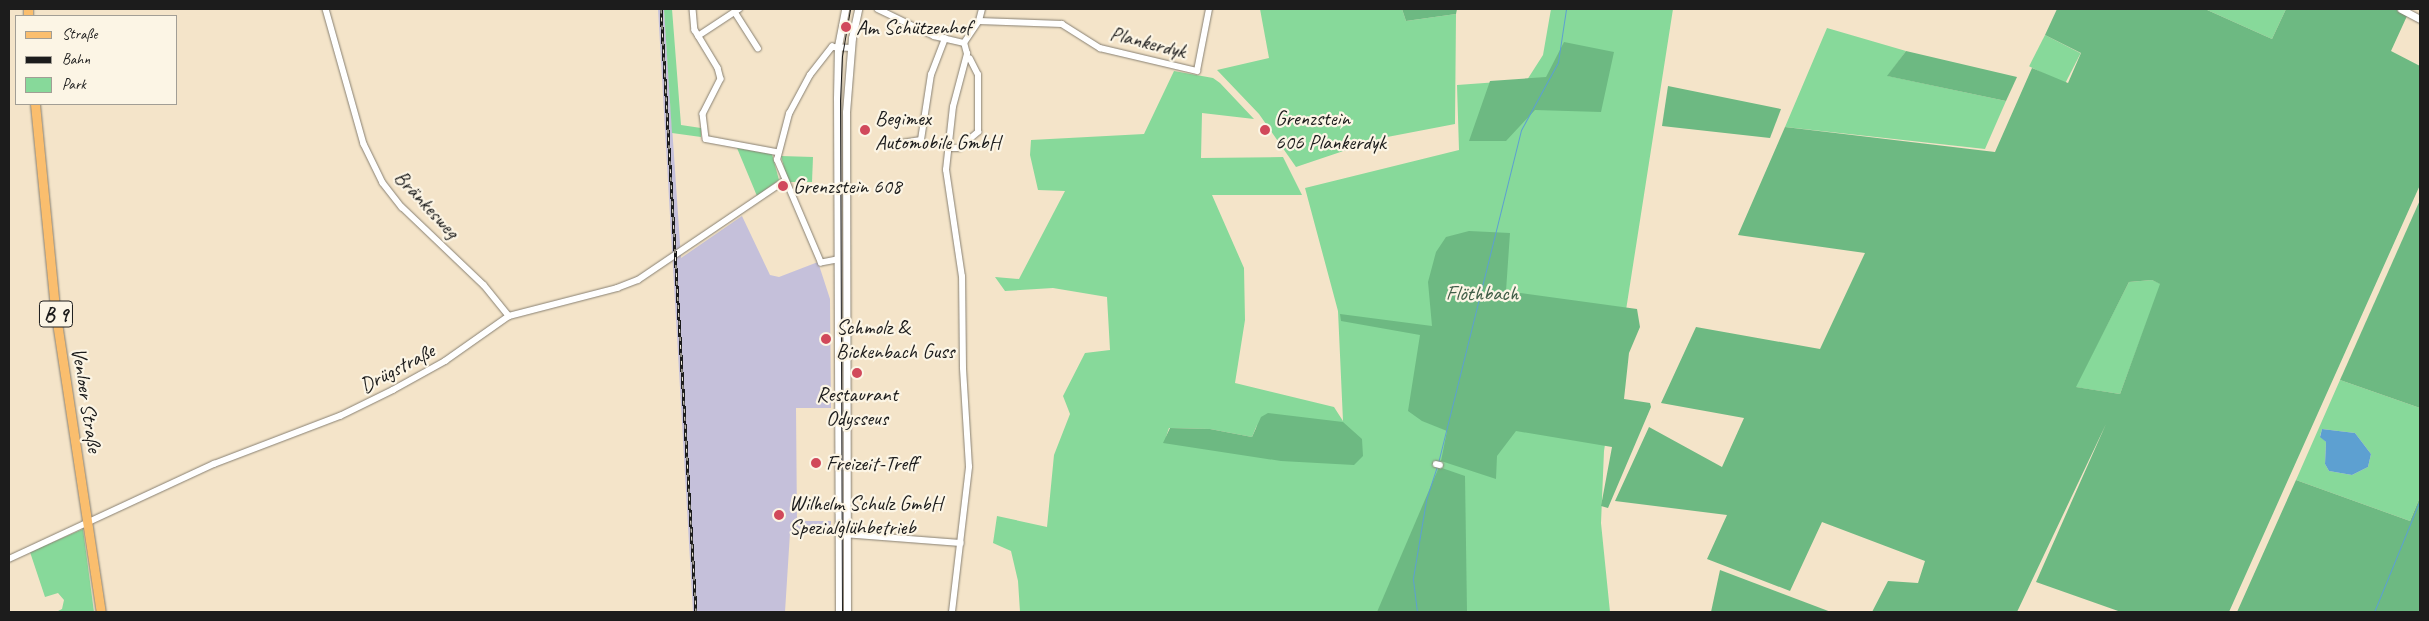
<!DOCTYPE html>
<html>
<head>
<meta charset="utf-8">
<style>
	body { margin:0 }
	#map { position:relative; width:2429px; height:621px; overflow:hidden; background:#f4e4c9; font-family:Caveat,sans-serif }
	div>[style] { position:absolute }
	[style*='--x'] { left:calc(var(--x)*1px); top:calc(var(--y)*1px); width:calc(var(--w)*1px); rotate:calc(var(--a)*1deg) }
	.industrial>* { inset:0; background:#c5c0da }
	.green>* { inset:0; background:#87d99a; transform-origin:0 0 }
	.forest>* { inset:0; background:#6db982 }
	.water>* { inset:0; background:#5da0d1 }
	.stream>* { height:1px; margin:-0.5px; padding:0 0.5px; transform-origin:0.5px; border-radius:0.5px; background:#5da0d1 }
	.roads { filter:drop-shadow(0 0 1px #888072) drop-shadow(0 0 1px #888072) }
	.minor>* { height:5.5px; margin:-2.75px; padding:0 2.75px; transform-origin:2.75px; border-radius:2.75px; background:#fff }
	.tertiary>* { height:7px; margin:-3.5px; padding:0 3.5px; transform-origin:3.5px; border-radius:3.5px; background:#fff }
	.primary>* { height:9px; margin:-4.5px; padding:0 4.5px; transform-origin:4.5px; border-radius:4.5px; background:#fabe6e }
	.tram>* { height:1px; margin:-0.5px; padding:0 0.5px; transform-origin:0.5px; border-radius:0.5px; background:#1c1c1c }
	.rail>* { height:3px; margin-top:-1.5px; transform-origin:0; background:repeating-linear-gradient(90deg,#fcf5e5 0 4px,#1c1c1c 0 8px); box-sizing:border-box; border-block:1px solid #1c1c1c }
	.dots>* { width:14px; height:14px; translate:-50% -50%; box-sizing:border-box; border:2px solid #fcf5e5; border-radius:50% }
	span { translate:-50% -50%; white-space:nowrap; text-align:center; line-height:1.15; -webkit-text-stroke:4.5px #fcf5e5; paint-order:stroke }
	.shield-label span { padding:1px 4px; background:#fcf5e5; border:1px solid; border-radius:4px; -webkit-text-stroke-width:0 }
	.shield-label { font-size:20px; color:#1c1c1c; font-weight:700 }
	.poi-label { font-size:21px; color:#1c1c1c }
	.left { translate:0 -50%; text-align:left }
	.street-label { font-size:21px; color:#1c1c1c }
	.park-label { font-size:21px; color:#415e48 }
	.frame { position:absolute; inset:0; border:10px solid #1c1c1c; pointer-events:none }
	.legend { position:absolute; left:15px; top:15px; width:162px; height:90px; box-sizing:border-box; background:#fcf5e5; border:1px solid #a29e95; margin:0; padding:6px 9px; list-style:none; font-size:15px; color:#1c1c1c }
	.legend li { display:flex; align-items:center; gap:10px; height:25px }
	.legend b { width:25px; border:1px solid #a29e95 }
</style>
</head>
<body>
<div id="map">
	<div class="industrial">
		<div style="clip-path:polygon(658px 9px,664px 9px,681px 258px,742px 216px,770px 275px,779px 277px,818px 262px,830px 299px,831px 408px,796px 408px,797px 521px,831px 521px,831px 530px,790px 533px,785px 612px,693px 612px)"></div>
	</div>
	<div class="green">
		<div style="clip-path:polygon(664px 9px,672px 9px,681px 125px,701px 128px,701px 137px,672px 133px)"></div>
		<div style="clip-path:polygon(1260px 9px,1402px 9px,1406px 21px,1456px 14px,1455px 124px,1382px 138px,1296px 167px,1259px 114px,1217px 70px,1269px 58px)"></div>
		<div style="clip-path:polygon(evenodd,1551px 9px,1673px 9px,1604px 451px,1601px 523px,1610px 612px,1020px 612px,1018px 581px,1011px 551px,993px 543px,997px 516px,1047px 527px,1054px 455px,1070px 414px,1063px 396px,1085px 353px,1110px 350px,1107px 297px,1053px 288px,1005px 291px,995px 277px,1019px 279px,1065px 191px,1038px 190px,1030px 155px,1031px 140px,1144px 134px,1174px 71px,1213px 78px,1220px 83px,1254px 119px,1202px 113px,1201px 158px,1283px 157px,1302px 195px,1212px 195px,1244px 268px,1245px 320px,1235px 383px,1334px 407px,1343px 421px,1338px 311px,1305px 188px,1459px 150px,1457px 85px,1527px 80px,1543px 55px,1551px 9px,1257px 425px,1252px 449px,1166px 437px,1169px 428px,1210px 429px,1252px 437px,1257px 425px)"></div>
		<div style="clip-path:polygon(2205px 9px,2286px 9px,2272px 39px)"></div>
		<div style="clip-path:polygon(1827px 28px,1906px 51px,1888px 76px,2006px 101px,1985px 149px,1785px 127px)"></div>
		<div style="left:2045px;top:35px;width:40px;height:35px;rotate:27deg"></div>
		<div style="clip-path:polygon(737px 148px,772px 154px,779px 180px,757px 196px)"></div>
		<div style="clip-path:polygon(781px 156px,813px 157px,812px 182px,788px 182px)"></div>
		<div style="clip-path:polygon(2152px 280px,2161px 284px,2120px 394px,2075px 387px,2129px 282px)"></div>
		<div style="clip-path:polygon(evenodd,2340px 380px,2420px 408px,2420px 497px,2410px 521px,2296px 480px,2340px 380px,2322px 429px,2355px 433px,2371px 454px,2368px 467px,2352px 475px,2329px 471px,2325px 464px,2326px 442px,2320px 436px,2322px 429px)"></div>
		<div style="clip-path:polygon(83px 529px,94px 612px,56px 612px,62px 609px,64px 600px,58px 593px,45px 597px,30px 552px)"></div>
	</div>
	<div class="forest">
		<div style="clip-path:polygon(1402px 9px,1457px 9px,1456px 14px,1406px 21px)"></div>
		<div style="clip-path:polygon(evenodd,2057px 9px,2205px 9px,2272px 39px,2286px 9px,2395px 9px,2407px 16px,2391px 51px,2420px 66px,2420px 185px,2229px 612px,2121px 612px,2036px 582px,2106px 424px,2017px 612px,1872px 612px,1888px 581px,1918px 583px,1925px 561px,1822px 522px,1790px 591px,1707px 559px,1727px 515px,1615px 501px,1649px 427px,1722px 467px,1744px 418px,1661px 403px,1696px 327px,1820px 349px,1865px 253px,1738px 235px,1785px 127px,1995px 152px,2032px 68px,2068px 83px,2081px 53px,2045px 35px,2057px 9px,2152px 280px,2160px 284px,2120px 394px,2076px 387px,2129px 282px,2152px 280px)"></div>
		<div style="clip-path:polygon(1564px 42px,1614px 52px,1601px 112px,1535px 110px,1506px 141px,1469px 141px,1490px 81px,1546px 77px)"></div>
		<div style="clip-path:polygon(1906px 51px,2017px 77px,2006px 101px,1887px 76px)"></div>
		<div style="clip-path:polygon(1668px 86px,1781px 109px,1770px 138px,1662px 126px)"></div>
		<div style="clip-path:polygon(2420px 200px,2420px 408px,2340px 380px)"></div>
		<div style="clip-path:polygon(1469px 231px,1510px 233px,1506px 291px,1637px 309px,1640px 327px,1629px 353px,1624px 399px,1650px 403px,1651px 407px,1608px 508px,1601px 506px,1612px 447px,1516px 431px,1497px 456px,1496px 479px,1441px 461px,1447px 431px,1422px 421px,1408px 411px,1420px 335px,1341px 321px,1340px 314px,1432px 326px,1428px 282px,1436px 252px,1446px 237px)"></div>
		<div style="clip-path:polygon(1268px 413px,1343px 422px,1362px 439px,1363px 456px,1354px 465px,1281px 461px,1163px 443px,1170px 428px,1210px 429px,1252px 437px,1261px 417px)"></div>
		<div style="clip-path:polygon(1439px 467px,1465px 476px,1467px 612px,1377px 612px)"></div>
		<div style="clip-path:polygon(2296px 480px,2410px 521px,2420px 497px,2420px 612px,2237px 612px)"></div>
		<div style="clip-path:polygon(1720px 570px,1831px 612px,1711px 612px)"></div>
	</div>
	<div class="water">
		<div style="clip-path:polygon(2322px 429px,2355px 433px,2371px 454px,2368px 467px,2352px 475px,2329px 471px,2325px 464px,2326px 442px,2320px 437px)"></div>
	</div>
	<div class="stream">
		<div style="--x:1438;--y:463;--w:343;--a:-76"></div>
		<div style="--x:1521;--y:130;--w:77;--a:-61.4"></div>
		<div style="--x:1558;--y:62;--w:54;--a:-81.4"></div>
		<div style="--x:1417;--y:612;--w:34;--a:-97"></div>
		<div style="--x:1413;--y:578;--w:79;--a:-80.5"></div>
		<div style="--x:1426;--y:500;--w:35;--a:-72"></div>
		<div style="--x:2374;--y:612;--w:121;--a:-67.7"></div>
	</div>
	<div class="roads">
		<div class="minor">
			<div style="--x:326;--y:9;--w:140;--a:74.3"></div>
			<div style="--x:364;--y:144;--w:43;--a:64"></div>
			<div style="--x:383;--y:183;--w:31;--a:52"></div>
			<div style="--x:402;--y:207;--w:113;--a:43.6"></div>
			<div style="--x:484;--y:285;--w:40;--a:51"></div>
			<div style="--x:693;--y:9;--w:21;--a:85"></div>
			<div style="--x:695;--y:30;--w:44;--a:58.8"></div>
			<div style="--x:718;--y:68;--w:11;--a:75"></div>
			<div style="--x:721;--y:79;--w:39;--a:117"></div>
			<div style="--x:703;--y:114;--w:25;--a:83"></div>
			<div style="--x:706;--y:139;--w:72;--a:10.4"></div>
			<div style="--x:878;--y:9;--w:62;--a:25.7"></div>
			<div style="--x:934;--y:36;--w:31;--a:13"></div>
			<div style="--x:735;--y:12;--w:43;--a:57.4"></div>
			<div style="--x:979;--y:21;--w:83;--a:2.1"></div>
			<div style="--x:1062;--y:24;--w:45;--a:32.3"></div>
			<div style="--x:1100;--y:48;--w:100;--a:13.3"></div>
			<div style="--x:1197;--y:71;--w:63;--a:-79"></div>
			<div style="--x:698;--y:36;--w:49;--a:-33.4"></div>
			<div style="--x:895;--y:144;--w:26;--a:-9"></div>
			<div style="--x:921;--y:140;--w:66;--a:-81.3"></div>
			<div style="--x:931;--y:75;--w:39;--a:-69"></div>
			<div style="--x:948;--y:148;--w:11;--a:0"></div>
			<div style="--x:959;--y:148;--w:25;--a:-40"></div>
			<div style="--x:978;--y:132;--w:57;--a:-90"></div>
			<div style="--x:978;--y:75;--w:18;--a:-117"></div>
			<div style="--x:837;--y:260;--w:16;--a:169"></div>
			<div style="--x:821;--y:263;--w:112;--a:-113.1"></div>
			<div style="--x:777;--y:160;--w:48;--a:-75.4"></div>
			<div style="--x:789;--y:114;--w:44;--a:-61.7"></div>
			<div style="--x:810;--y:75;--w:36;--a:-52"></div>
			<div style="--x:832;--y:47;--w:19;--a:3"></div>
			<div style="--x:1436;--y:464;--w:4;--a:14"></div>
			<div style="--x:843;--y:534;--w:118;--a:4.4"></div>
			<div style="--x:9;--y:559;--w:226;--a:-24.9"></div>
			<div style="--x:214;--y:464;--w:135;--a:-20.9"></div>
			<div style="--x:340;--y:416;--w:59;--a:-26.1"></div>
			<div style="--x:393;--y:390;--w:60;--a:-29.1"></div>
			<div style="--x:445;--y:361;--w:78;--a:-35.1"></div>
			<div style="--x:509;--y:316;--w:112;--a:-14.5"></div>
			<div style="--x:617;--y:288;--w:22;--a:-21"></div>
			<div style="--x:638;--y:280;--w:176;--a:-34.1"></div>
			<div style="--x:952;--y:612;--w:146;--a:-83.3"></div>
			<div style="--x:969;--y:467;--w:99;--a:-93.5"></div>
			<div style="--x:963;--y:368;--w:91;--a:-90.6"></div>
			<div style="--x:962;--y:277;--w:108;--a:-98.5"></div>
			<div style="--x:946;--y:170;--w:63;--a:-83.7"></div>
			<div style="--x:953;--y:107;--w:55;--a:-75.2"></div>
			<div style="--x:967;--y:54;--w:11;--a:-105"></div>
			<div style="--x:964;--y:43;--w:27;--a:-56"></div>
			<div style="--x:979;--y:21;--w:12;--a:-76"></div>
		</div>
		<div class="tertiary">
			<div style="--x:2401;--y:9;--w:21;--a:28"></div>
			<div style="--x:839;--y:612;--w:514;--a:-90.22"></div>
			<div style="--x:837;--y:98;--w:52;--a:-88.9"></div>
			<div style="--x:838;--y:46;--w:38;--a:-79"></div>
			<div style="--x:847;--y:612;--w:500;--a:-90.11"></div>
			<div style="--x:846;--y:112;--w:74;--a:-85.4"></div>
			<div style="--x:852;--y:38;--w:30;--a:-78"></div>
		</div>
		<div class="primary">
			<div style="--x:28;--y:9;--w:7;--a:90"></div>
			<div style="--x:35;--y:104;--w:206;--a:84.4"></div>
			<div style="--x:55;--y:309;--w:306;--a:81.4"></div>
		</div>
	</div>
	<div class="tram">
		<div style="--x:842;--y:612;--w:511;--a:-90.22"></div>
		<div style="--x:840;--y:101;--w:45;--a:-87.5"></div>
		<div style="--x:842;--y:56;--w:48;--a:-80.3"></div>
	</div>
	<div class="rail">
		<div style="--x:661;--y:9;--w:604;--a:86.68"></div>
	</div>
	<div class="dots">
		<div style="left:846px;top:27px;background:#d1495b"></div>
		<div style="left:865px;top:130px;background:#d1495b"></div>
		<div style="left:1265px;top:130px;background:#d1495b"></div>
		<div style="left:783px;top:186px;background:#d1495b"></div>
		<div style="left:826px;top:339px;background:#d1495b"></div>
		<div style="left:857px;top:373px;background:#d1495b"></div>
		<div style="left:816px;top:463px;background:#d1495b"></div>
		<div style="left:779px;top:515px;background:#d1495b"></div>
	</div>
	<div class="shield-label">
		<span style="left:56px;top:314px">B 9</span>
	</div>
	<div class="poi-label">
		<span class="left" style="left:856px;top:27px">Am Schützenhof</span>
		<span class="left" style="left:875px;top:130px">Begimex<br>Automobile GmbH</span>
		<span class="left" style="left:1275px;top:130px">Grenzstein<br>606 Plankerdyk</span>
		<span class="left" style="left:793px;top:186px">Grenzstein 608</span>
		<span class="left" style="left:836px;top:339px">Schmolz &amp;<br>Bickenbach Guss</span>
		<span style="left:857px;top:406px">Restaurant<br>Odysseus</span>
		<span class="left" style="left:826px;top:463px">Freizeit-Treff</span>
		<span class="left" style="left:789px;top:515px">Wilhelm Schulz GmbH<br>Spezialglühbetrieb</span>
	</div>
	<div class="street-label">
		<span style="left:1148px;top:42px;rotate:14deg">Plankerdyk</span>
		<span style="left:427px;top:204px;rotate:47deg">Bränkesweg</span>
		<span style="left:397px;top:368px;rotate:-28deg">Drügstraße</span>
		<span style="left:87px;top:400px;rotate:81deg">Venloer Straße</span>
	</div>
	<div class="park-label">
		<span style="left:1482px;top:293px">Flöthbach</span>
	</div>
	<div class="frame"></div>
	<ul class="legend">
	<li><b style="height:6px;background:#fabe6e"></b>Straße</li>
	<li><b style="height:6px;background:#1c1c1c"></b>Bahn</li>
	<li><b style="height:14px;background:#87d99a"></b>Park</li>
	</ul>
</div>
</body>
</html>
